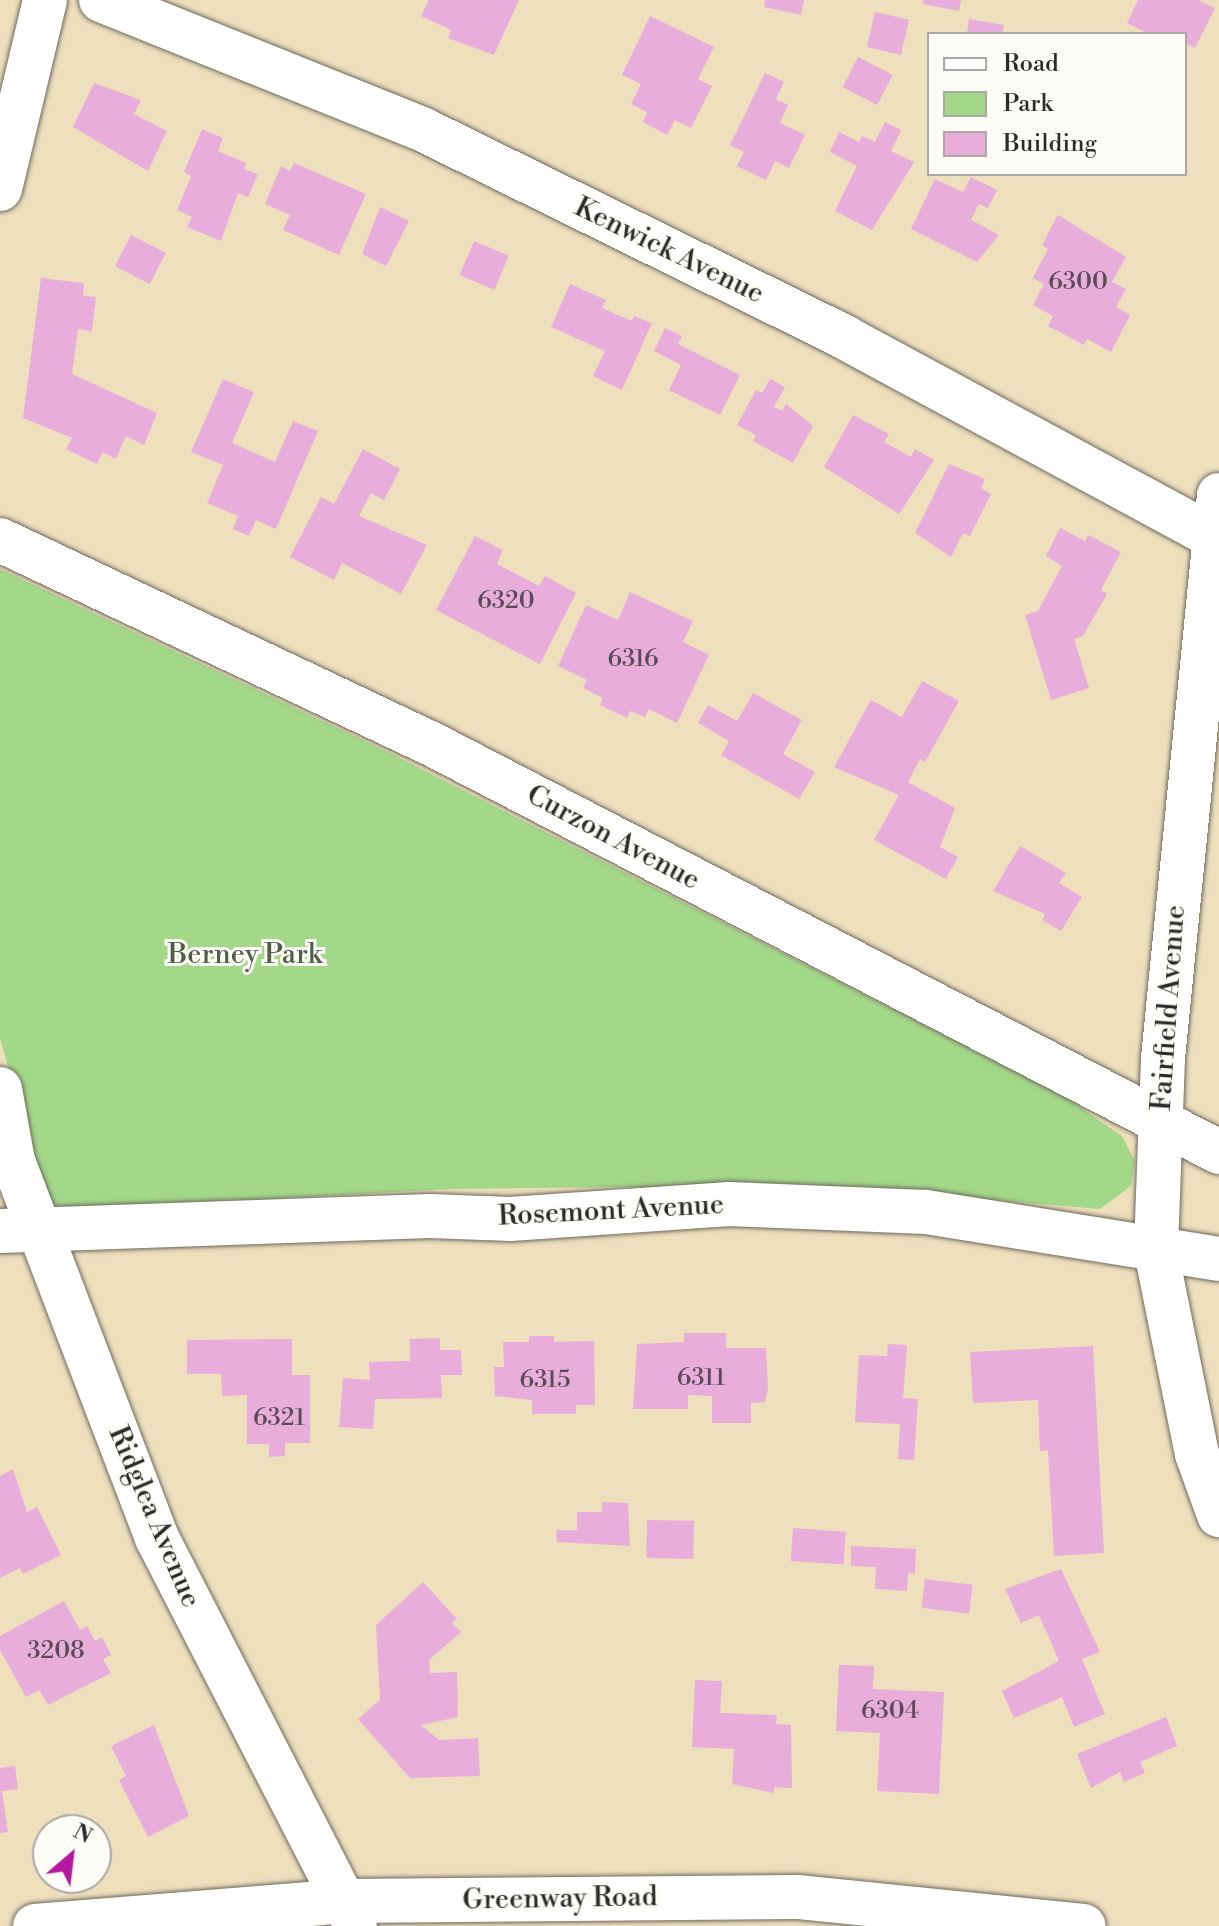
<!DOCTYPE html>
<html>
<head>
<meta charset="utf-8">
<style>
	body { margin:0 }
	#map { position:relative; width:1219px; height:1926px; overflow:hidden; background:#eedfbd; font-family:"Libre Bodoni",serif }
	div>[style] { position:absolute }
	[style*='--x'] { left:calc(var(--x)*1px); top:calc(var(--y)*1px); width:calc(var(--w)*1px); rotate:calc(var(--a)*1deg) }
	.green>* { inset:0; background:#a3d889 }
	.building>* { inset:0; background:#e9addb; transform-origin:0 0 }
	.roads { filter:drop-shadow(0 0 2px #6f6a5e) drop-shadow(0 0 2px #6f6a5e) }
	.minor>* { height:44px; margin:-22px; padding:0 22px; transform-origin:22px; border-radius:22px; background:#fff }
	span { translate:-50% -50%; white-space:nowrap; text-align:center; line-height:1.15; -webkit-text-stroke:6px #fdfcf7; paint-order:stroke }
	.number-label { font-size:24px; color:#5a4c57 }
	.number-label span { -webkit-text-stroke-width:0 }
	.street-label { font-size:28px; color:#2b2b2b }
	.park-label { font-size:28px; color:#4f5f47 }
	.legend { position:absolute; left:927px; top:32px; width:260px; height:144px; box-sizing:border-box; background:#fdfcf7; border:2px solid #a9a8a5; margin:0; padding:10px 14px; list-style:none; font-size:24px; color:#2b2b2b }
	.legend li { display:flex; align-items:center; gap:16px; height:40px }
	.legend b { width:40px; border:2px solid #a9a8a5 }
	.north { position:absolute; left:32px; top:1814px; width:80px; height:80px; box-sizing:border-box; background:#fdfcf7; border:2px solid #a9a8a5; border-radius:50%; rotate:28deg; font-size:22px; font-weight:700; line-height:32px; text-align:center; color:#2b2b2b }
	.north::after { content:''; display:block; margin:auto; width:28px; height:36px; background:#b5179e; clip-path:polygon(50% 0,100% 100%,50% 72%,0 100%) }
</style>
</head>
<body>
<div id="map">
	<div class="green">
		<div style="clip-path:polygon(0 569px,390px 753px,1065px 1097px,1122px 1136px,1135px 1161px,1131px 1186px,1100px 1209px,910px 1193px,622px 1187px,450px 1189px,63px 1210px,45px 1199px,0 1038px)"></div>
	</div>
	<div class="building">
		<div style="clip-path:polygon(429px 0,519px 0,494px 55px,448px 38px,451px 30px,421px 16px)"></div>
		<div style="clip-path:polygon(765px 0,804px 0,801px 15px,764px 7px)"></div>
		<div style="clip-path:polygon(923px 0,961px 0,959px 11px,923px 4px)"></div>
		<div style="clip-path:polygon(1138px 0,1198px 0,1215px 8px,1195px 48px,1185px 43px,1185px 34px,1149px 34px,1127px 23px)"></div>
		<div style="left:875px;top:12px;width:35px;height:36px;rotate:13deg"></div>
		<div style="clip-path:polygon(650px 16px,714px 47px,698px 79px,712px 86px,691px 128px,675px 120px,667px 135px,643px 122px,647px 112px,631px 104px,641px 84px,622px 75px)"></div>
		<div style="clip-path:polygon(969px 19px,1004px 25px,1002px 34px,967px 34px)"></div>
		<div style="left:858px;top:57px;width:39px;height:34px;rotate:27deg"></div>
		<div style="clip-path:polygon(765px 73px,784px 82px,776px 99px,788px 105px,780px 123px,805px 135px,789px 168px,775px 161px,766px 180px,737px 166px,744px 152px,730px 145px)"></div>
		<div style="clip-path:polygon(94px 83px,141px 100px,134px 114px,167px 131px,148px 171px,73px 127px)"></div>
		<div style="clip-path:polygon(885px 122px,901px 130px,891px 151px,914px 162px,872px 230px,835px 211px,857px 166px,830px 152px,839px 132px,859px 142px,862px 136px,875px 142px)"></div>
		<div style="clip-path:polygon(202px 129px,223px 138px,218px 151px,246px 163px,244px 169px,258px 174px,248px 197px,238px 193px,221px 241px,187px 227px,192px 217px,177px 210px,191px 176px,184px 172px)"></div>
		<div style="clip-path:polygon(294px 163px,366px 194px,339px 255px,283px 230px,290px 215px,265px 204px,281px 166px,290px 171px)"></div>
		<div style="clip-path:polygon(971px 177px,997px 190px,988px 208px,979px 204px,971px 220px,999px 235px,977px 262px,911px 229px,935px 179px,963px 192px)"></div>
		<div style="clip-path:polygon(380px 207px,409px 221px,386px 266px,362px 254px)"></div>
		<div style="clip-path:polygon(1058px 215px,1126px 257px,1112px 282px,1126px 289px,1116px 307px,1130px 315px,1111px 352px,1087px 339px,1084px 345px,1048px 326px,1053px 316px,1033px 305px,1044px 284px,1033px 278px,1048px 249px,1042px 245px)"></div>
		<div style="left:131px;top:235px;width:39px;height:35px;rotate:27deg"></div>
		<div style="left:474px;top:241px;width:38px;height:37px;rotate:23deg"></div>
		<div style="clip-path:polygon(41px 278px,84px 283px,83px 296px,96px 297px,92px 331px,78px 329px,72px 374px,157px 413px,144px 445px,126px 436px,116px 459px,103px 452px,97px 464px,66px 449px,72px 438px,23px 418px)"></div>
		<div style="clip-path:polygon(570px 284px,606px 300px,602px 308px,632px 321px,634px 316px,652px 323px,622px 390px,593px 376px,605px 351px,551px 327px)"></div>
		<div style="clip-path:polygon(665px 328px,682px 336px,678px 344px,740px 375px,720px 415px,669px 390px,681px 365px,654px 351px)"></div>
		<div style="clip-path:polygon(223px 379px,254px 392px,232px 443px,275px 462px,293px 421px,318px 431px,276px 529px,256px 520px,249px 536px,233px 529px,238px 516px,207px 503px,223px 465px,191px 452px)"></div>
		<div style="clip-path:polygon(770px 379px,785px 387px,774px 407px,782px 411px,786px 404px,813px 426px,793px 463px,753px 441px,756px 435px,737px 425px,756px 390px,762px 393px)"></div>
		<div style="clip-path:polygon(853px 415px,889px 434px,884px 442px,911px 457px,915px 449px,934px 460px,899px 514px,824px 467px)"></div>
		<div style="clip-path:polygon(363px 449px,400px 469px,384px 500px,371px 493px,359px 516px,427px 545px,401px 594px,342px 563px,334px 580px,290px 557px,321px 497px,334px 504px)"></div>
		<div style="clip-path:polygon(949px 464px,985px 479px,981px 488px,991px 494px,970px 536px,963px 533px,951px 557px,915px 533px)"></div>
		<div style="clip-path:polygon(1060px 528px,1085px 541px,1088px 535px,1121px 552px,1101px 590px,1107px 594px,1083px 636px,1074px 639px,1089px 688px,1051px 700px,1025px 615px,1038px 611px,1062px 566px,1046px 556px)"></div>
		<div style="clip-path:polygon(475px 536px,503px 550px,497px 564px,539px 586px,545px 576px,576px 593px,540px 664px,436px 610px)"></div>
		<div style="clip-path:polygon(630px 592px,693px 621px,683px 642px,709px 655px,677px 723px,649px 709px,645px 717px,630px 711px,627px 718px,600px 705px,603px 698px,583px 688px,587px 680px,558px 666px,586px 605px,618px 620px)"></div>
		<div style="clip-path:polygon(922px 681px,959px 701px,925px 762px,920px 759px,908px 782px,955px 808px,940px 847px,958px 857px,946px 879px,874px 840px,899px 795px,834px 767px,871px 700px,902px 717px)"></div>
		<div style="clip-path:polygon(753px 693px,802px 720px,783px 754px,815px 772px,799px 799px,721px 755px,729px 741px,698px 723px,708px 705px,737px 721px)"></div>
		<div style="clip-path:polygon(1020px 846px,1066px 873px,1059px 883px,1082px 897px,1061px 931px,1042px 920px,1045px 914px,993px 891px)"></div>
		<div style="clip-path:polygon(684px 1333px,726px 1333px,726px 1348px,766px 1348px,768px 1389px,765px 1402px,751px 1403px,751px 1423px,712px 1423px,712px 1396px,688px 1395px,688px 1409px,633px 1409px,637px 1344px,684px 1342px)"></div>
		<div style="clip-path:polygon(529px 1336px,554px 1336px,554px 1342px,594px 1341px,595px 1405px,576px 1405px,576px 1414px,532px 1414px,532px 1400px,495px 1396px,494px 1367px,504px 1367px,503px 1342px,529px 1342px)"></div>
		<div style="clip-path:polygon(440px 1338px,440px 1350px,461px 1350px,462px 1375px,441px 1375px,442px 1398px,375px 1399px,373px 1429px,339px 1427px,343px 1378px,370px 1380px,369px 1362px,410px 1361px,410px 1339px)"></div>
		<div style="clip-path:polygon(292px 1339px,292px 1375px,310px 1375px,310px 1443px,285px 1443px,285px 1456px,269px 1457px,269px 1444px,247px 1444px,247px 1395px,222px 1396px,221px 1374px,187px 1374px,187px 1340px)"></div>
		<div style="clip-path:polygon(888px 1344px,907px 1345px,903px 1398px,918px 1399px,914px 1460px,898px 1459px,900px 1424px,855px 1422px,859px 1355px,887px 1356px)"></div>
		<div style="clip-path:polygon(1093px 1346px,1104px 1553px,1054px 1556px,1048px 1450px,1040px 1451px,1038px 1400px,973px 1403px,970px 1352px)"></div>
		<div style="clip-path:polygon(13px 1469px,27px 1512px,37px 1507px,61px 1555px,23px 1574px,20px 1568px,0 1578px,0 1476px)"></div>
		<div style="clip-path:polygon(602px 1502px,628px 1503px,630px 1546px,557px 1542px,556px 1530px,577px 1530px,577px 1512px,602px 1512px)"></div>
		<div style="left:647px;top:1520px;width:47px;height:38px;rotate:1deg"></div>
		<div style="left:793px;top:1528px;width:53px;height:33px;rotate:4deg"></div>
		<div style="clip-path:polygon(851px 1546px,916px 1549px,915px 1574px,908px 1573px,907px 1591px,875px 1589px,876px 1567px,851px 1566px)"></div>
		<div style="clip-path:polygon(1061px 1569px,1100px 1652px,1082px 1659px,1105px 1714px,1074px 1727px,1062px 1697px,1014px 1718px,1002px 1691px,1059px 1661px,1039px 1615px,1021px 1623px,1005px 1589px)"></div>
		<div style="left:925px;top:1579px;width:48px;height:29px;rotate:7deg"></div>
		<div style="clip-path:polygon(423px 1582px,457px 1619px,452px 1623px,461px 1632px,429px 1660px,430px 1673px,457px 1672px,458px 1717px,421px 1725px,439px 1740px,478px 1738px,480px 1776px,410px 1778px,358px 1719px,380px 1700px,376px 1625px)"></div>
		<div style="clip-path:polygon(64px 1601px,80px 1630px,87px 1626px,95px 1641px,102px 1637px,111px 1655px,103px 1659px,111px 1673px,48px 1705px,39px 1690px,26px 1697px,0 1650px,0 1636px)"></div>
		<div style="clip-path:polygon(839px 1665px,874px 1666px,873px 1689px,944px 1692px,939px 1794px,877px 1791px,880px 1733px,836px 1731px)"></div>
		<div style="clip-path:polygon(695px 1680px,722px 1681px,720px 1713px,777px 1715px,776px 1724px,791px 1725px,792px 1788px,774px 1787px,774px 1793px,732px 1784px,734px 1749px,692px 1747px)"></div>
		<div style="clip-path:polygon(1166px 1717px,1177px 1746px,1140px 1762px,1145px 1773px,1124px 1782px,1120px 1772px,1091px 1788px,1077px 1754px)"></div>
		<div style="clip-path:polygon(154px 1725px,189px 1816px,148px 1837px,119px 1780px,126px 1776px,111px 1746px)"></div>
		<div style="clip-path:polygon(15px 1766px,18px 1789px,2px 1791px,8px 1832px,0 1833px,0 1768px)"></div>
	</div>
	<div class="roads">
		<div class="minor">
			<div style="--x:101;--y:0;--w:348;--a:21.9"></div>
			<div style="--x:424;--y:130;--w:470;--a:26.2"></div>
			<div style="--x:846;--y:338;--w:424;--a:28.4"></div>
			<div style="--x:0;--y:189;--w:194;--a:-76.6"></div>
			<div style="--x:1219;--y:495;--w:566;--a:95.68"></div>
			<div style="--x:1163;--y:1058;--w:193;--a:92.1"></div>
			<div style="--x:1156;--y:1251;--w:207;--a:78.6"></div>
			<div style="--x:1197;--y:1454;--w:65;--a:70.2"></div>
			<div style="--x:0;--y:540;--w:473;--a:25.3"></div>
			<div style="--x:428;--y:742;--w:891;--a:27.4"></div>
			<div style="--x:0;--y:1089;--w:73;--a:79.8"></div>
			<div style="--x:13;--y:1161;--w:404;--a:69.1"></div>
			<div style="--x:157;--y:1538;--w:433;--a:62.8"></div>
			<div style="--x:0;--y:1231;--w:430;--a:-2"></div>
			<div style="--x:430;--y:1216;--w:80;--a:2.1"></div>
			<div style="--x:510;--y:1219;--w:220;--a:-3.9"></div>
			<div style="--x:729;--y:1204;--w:197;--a:2.3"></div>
			<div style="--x:926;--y:1212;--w:297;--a:9.1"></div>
			<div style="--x:35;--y:1926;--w:309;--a:-4.6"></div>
			<div style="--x:343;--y:1901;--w:456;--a:-0.5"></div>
			<div style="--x:799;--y:1897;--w:286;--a:5.8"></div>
		</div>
	</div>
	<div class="number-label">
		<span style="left:1078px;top:283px">6300</span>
		<span style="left:506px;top:602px">6320</span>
		<span style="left:633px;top:660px">6316</span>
		<span style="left:701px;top:1379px">6311</span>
		<span style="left:545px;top:1381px">6315</span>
		<span style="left:279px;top:1419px">6321</span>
		<span style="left:56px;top:1652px">3208</span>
		<span style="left:890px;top:1712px">6304</span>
	</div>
	<div class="street-label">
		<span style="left:669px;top:251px;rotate:26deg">Kenwick Avenue</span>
		<span style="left:613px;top:838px;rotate:28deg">Curzon Avenue</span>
		<span style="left:1169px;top:1008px;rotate:-86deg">Fairfield Avenue</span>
		<span style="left:611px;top:1211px;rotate:-3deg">Rosemont Avenue</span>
		<span style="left:154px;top:1517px;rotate:67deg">Ridglea Avenue</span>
		<span style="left:560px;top:1899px;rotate:-1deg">Greenway Road</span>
	</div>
	<div class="park-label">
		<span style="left:245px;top:955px">Berney Park</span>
	</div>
	<ul class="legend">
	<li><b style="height:10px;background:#fff"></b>Road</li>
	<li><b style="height:22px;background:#a3d889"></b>Park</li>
	<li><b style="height:22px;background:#e9addb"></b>Building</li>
	</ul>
	<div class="north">N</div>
</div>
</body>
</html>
